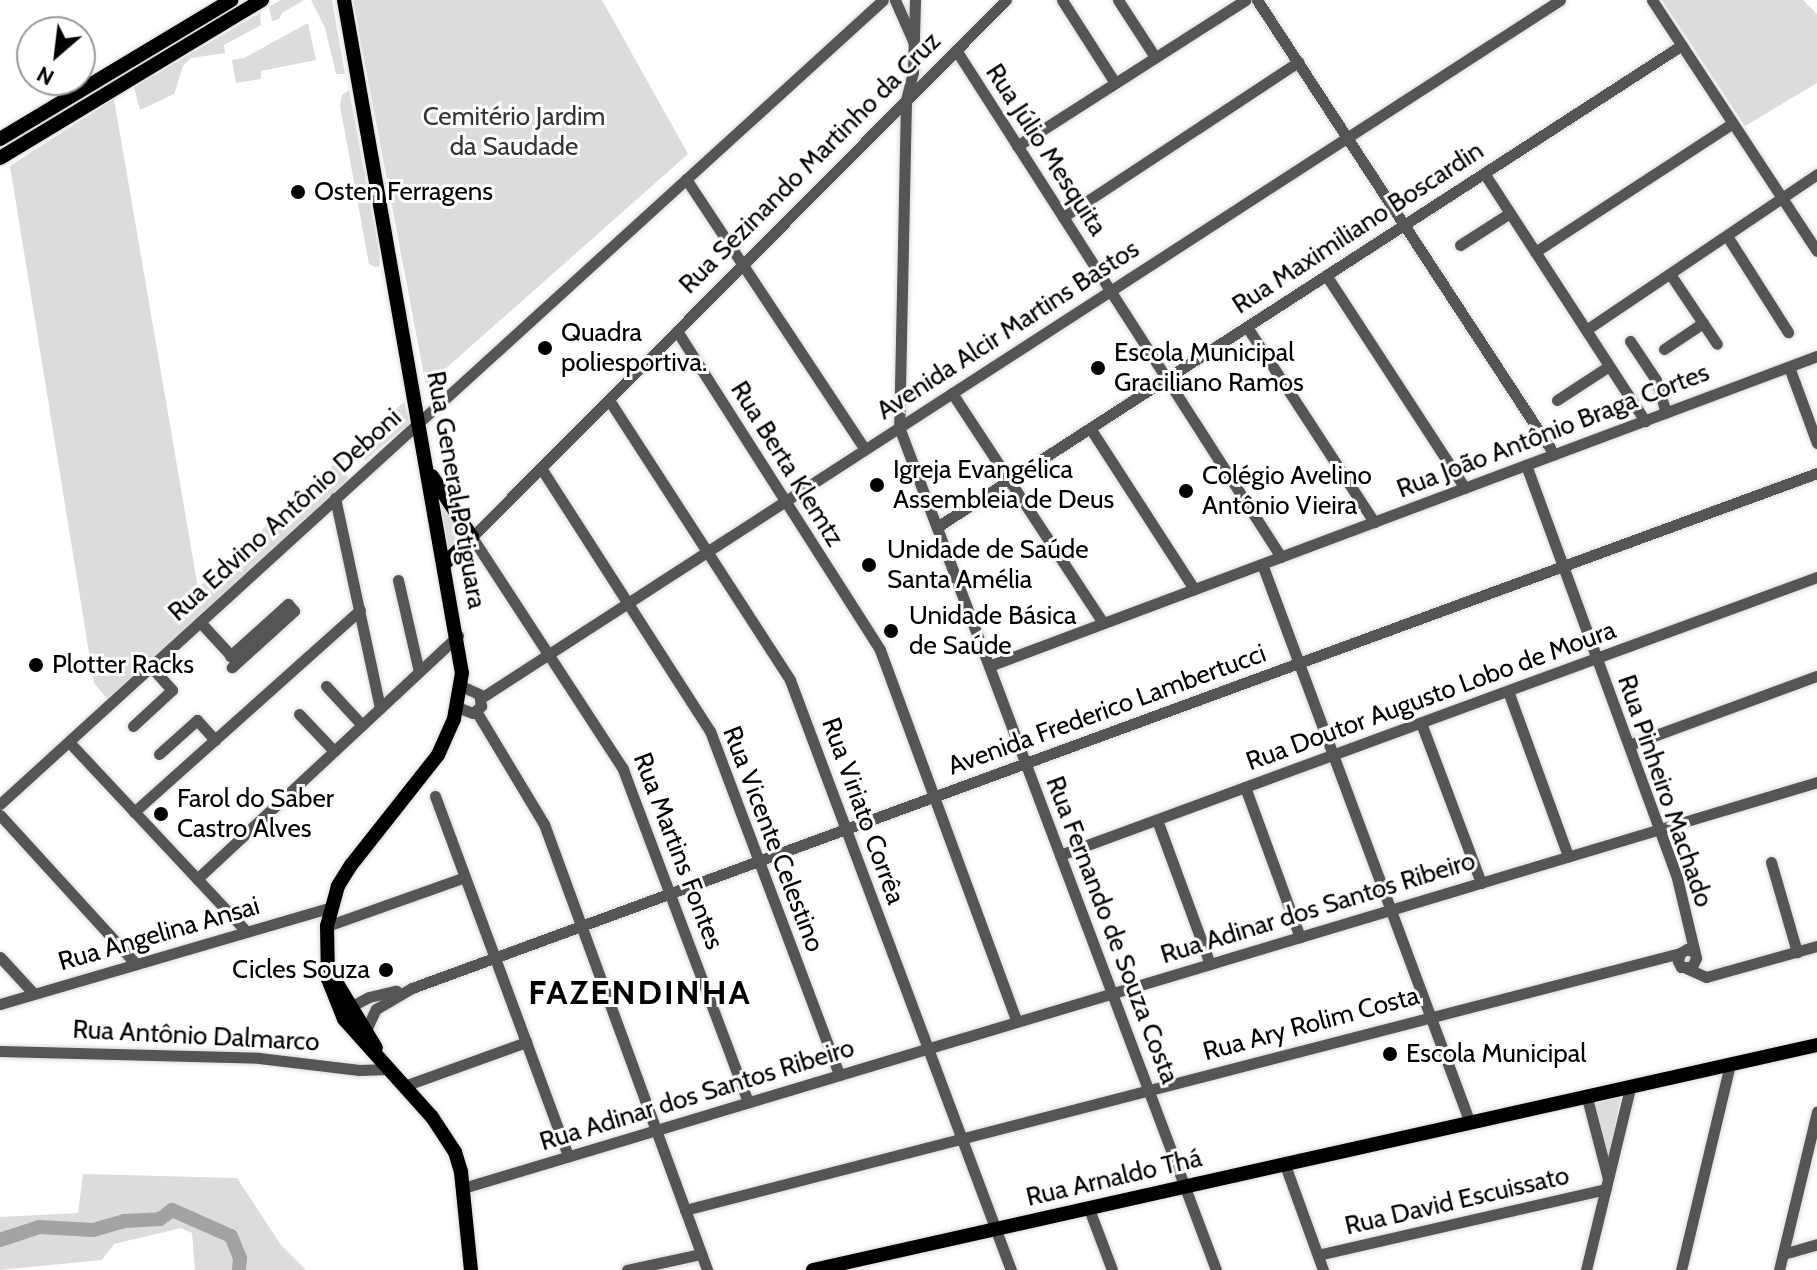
<!DOCTYPE html>
<html>
<head>
<meta charset="utf-8">
<style>
	body { margin:0 }
	#map { position:relative; width:1817px; height:1270px; overflow:hidden; background:#fff; font-family:Cabin,sans-serif }
	div>[style] { position:absolute }
	[style*='--x'] { left:calc(var(--x)*1px); top:calc(var(--y)*1px); width:calc(var(--w)*1px); rotate:calc(var(--a)*1deg) }
	.green>* { inset:0; background:#dcdcdc }
	.river>* { height:14px; margin:-7px; padding:0 7px; transform-origin:7px; border-radius:7px; background:#a3a3a3 }
	.roads { filter:drop-shadow(0 0 2px #dbdbdb) drop-shadow(0 0 2px #dbdbdb) }
	.minor>* { height:11px; margin:-5.5px; padding:0 5.5px; transform-origin:5.5px; border-radius:5.5px; background:#555 }
	.major>* { height:14px; margin:-7px; padding:0 7px; transform-origin:7px; border-radius:7px; background:#000 }
	.dots>* { width:22px; height:22px; translate:-50% -50%; box-sizing:border-box; border:4px solid #fff; border-radius:50% }
	span { translate:-50% -50%; white-space:nowrap; text-align:center; line-height:1.15; -webkit-text-stroke:6px #fff; paint-order:stroke }
	.park-label { font-size:26px; color:#333 }
	.street-label { font-size:26px; color:#000 }
	.poi-label { font-size:26px; color:#000 }
	.left { translate:0 -50%; text-align:left }
	.right { translate:-100% -50%; text-align:right }
	.district-label { font-size:34px; color:#000; font-weight:700; letter-spacing:2px }
	.north { position:absolute; left:16px; top:16px; width:80px; height:80px; box-sizing:border-box; background:#fff; border:2px solid #999; border-radius:50%; rotate:208deg; font-size:22px; font-weight:700; line-height:32px; text-align:center; color:#000 }
	.north::after { content:''; display:block; margin:auto; width:28px; height:36px; background:#000; clip-path:polygon(50% 0,100% 100%,50% 72%,0 100%) }
</style>
</head>
<body>
<div id="map">
	<div class="green">
		<div style="clip-path:polygon(281px 0,304px 0,282px 13px,279px 19px,272px 21px,269px 7px)"></div>
		<div style="clip-path:polygon(311px 0,332px 0,345px 74px,336px 74px,325px 28px)"></div>
		<div style="clip-path:polygon(353px 0,602px 0,688px 154px,426px 386px)"></div>
		<div style="clip-path:polygon(1662px 0,1803px 0,1817px 14px,1817px 83px,1745px 126px)"></div>
		<div style="clip-path:polygon(260px 13px,261px 25px,224px 45px,225px 53px,191px 58px,183px 66px,174px 94px,140px 110px,134px 87px)"></div>
		<div style="clip-path:polygon(308px 23px,316px 60px,261px 71px,261px 79px,236px 83px,232px 60px,244px 58px)"></div>
		<div style="clip-path:polygon(349px 90px,379px 252px,380px 266px,375px 267px,369px 264px,340px 106px,342px 95px)"></div>
		<div style="clip-path:polygon(114px 99px,198px 588px,343px 456px,348px 480px,108px 700px,94px 683px,10px 166px)"></div>
		<div style="clip-path:polygon(404px 402px,410px 423px,365px 460px,353px 446px)"></div>
		<div style="clip-path:polygon(440px 499px,465px 536px,449px 551px)"></div>
		<div style="clip-path:polygon(1621px 1097px,1608px 1158px,1593px 1104px)"></div>
		<div style="clip-path:polygon(83px 1174px,237px 1178px,281px 1245px,306px 1270px,195px 1270px,192px 1233px,181px 1228px,114px 1244px,102px 1260px,0 1270px,0 1217px,78px 1213px)"></div>
	</div>
	<div class="river">
		<div style="--x:0;--y:1240;--w:41;--a:-18.4"></div>
		<div style="--x:39;--y:1227;--w:54;--a:3.2"></div>
		<div style="--x:93;--y:1230;--w:32;--a:-16"></div>
		<div style="--x:124;--y:1221;--w:36;--a:-3"></div>
		<div style="--x:160;--y:1219;--w:15;--a:-37"></div>
		<div style="--x:172;--y:1210;--w:64;--a:23.8"></div>
		<div style="--x:231;--y:1236;--w:24;--a:68"></div>
		<div style="--x:240;--y:1258;--w:12;--a:95"></div>
	</div>
	<div class="roads">
		<div class="minor">
			<div style="--x:895;--y:0;--w:47;--a:66.2"></div>
			<div style="--x:915;--y:0;--w:72;--a:91.6"></div>
			<div style="--x:913;--y:72;--w:30;--a:104"></div>
			<div style="--x:906;--y:101;--w:326;--a:91.2"></div>
			<div style="--x:899;--y:427;--w:901;--a:69.39"></div>
			<div style="--x:1062;--y:0;--w:98;--a:57.4"></div>
			<div style="--x:1118;--y:0;--w:68;--a:57"></div>
			<div style="--x:1257;--y:0;--w:543;--a:56.81"></div>
			<div style="--x:1652;--y:0;--w:300;--a:56.7"></div>
			<div style="--x:956;--y:50;--w:602;--a:57.34"></div>
			<div style="--x:1017;--y:146;--w:271;--a:-32.6"></div>
			<div style="--x:1484;--y:173;--w:296;--a:57"></div>
			<div style="--x:686;--y:179;--w:324;--a:56.5"></div>
			<div style="--x:1063;--y:217;--w:282;--a:-33.4"></div>
			<div style="--x:1727;--y:236;--w:114;--a:57.6"></div>
			<div style="--x:1460;--y:245;--w:59;--a:-32.6"></div>
			<div style="--x:1535;--y:252;--w:236;--a:-33.1"></div>
			<div style="--x:1670;--y:274;--w:84;--a:56.1"></div>
			<div style="--x:1326;--y:275;--w:254;--a:56.9"></div>
			<div style="--x:1247;--y:327;--w:233;--a:56.9"></div>
			<div style="--x:1586;--y:330;--w:279;--a:-34"></div>
			<div style="--x:677;--y:331;--w:378;--a:57.5"></div>
			<div style="--x:880;--y:650;--w:396;--a:69.8"></div>
			<div style="--x:1630;--y:341;--w:47;--a:56.3"></div>
			<div style="--x:1656;--y:380;--w:34;--a:73"></div>
			<div style="--x:1664;--y:349;--w:47;--a:-33.7"></div>
			<div style="--x:1789;--y:367;--w:81;--a:69.8"></div>
			<div style="--x:952;--y:393;--w:275;--a:56.7"></div>
			<div style="--x:609;--y:400;--w:333;--a:57.1"></div>
			<div style="--x:790;--y:680;--w:630;--a:69.47"></div>
			<div style="--x:1557;--y:400;--w:62;--a:-33.2"></div>
			<div style="--x:1090;--y:428;--w:192;--a:57.1"></div>
			<div style="--x:1526;--y:465;--w:440;--a:69.9"></div>
			<div style="--x:1677;--y:878;--w:82;--a:76.6"></div>
			<div style="--x:1696;--y:958;--w:10;--a:114"></div>
			<div style="--x:1692;--y:967;--w:11;--a:180"></div>
			<div style="--x:1681;--y:967;--w:7;--a:-117"></div>
			<div style="--x:1678;--y:961;--w:8;--a:-76"></div>
			<div style="--x:1680;--y:953;--w:8;--a:-30"></div>
			<div style="--x:1687;--y:949;--w:8;--a:23"></div>
			<div style="--x:541;--y:468;--w:313;--a:57.3"></div>
			<div style="--x:710;--y:731;--w:367;--a:69.4"></div>
			<div style="--x:335;--y:498;--w:215;--a:77.9"></div>
			<div style="--x:937;--y:527;--w:887;--a:-32.9"></div>
			<div style="--x:1262;--y:564;--w:596;--a:69.59"></div>
			<div style="--x:398;--y:580;--w:94;--a:77.1"></div>
			<div style="--x:200;--y:622;--w:50;--a:47.4"></div>
			<div style="--x:230;--y:656;--w:78;--a:-41.9"></div>
			<div style="--x:288;--y:604;--w:9;--a:49"></div>
			<div style="--x:294;--y:611;--w:84;--a:137.9"></div>
			<div style="--x:989;--y:666;--w:884;--a:-20.53"></div>
			<div style="--x:326;--y:686;--w:53;--a:47.3"></div>
			<div style="--x:1508;--y:691;--w:176;--a:70"></div>
			<div style="--x:481;--y:698;--w:1285;--a:-32.9"></div>
			<div style="--x:457;--y:707;--w:17;--a:21"></div>
			<div style="--x:473;--y:713;--w:11;--a:-41"></div>
			<div style="--x:481;--y:706;--w:12;--a:-99"></div>
			<div style="--x:479;--y:694;--w:20;--a:-156"></div>
			<div style="--x:476;--y:711;--w:132;--a:59"></div>
			<div style="--x:544;--y:824;--w:475;--a:69.9"></div>
			<div style="--x:299;--y:714;--w:51;--a:46.6"></div>
			<div style="--x:1421;--y:723;--w:171;--a:69.4"></div>
			<div style="--x:133;--y:726;--w:53;--a:-42.7"></div>
			<div style="--x:172;--y:690;--w:31;--a:-132"></div>
			<div style="--x:69;--y:742;--w:260;--a:46.9"></div>
			<div style="--x:1629;--y:745;--w:200;--a:-20.2"></div>
			<div style="--x:159;--y:754;--w:51;--a:-41.8"></div>
			<div style="--x:197;--y:720;--w:27;--a:48"></div>
			<div style="--x:1245;--y:787;--w:160;--a:69.9"></div>
			<div style="--x:435;--y:796;--w:384;--a:69.7"></div>
			<div style="--x:0;--y:804;--w:1194;--a:-42.32"></div>
			<div style="--x:134;--y:812;--w:303;--a:-41.8"></div>
			<div style="--x:0;--y:815;--w:202;--a:47.6"></div>
			<div style="--x:1157;--y:820;--w:153;--a:69.8"></div>
			<div style="--x:1060;--y:855;--w:806;--a:-20.17"></div>
			<div style="--x:1771;--y:862;--w:94;--a:73.9"></div>
			<div style="--x:197;--y:879;--w:357;--a:-43"></div>
			<div style="--x:327;--y:926;--w:146;--a:-19.5"></div>
			<div style="--x:0;--y:957;--w:50;--a:47.4"></div>
			<div style="--x:1686;--y:968;--w:22;--a:24"></div>
			<div style="--x:1706;--y:977;--w:115;--a:-15.6"></div>
			<div style="--x:0;--y:1004;--w:345;--a:-16.3"></div>
			<div style="--x:350;--y:1007;--w:21;--a:-28"></div>
			<div style="--x:369;--y:997;--w:28;--a:-13"></div>
			<div style="--x:366;--y:1030;--w:23;--a:-65"></div>
			<div style="--x:376;--y:1009;--w:42;--a:-30.3"></div>
			<div style="--x:412;--y:988;--w:1496;--a:-20.13"></div>
			<div style="--x:0;--y:1051;--w:259;--a:1.5"></div>
			<div style="--x:259;--y:1058;--w:101;--a:6.8"></div>
			<div style="--x:359;--y:1070;--w:31;--a:-2"></div>
			<div style="--x:404;--y:1086;--w:130;--a:-19.8"></div>
			<div style="--x:1587;--y:1098;--w:80;--a:75.4"></div>
			<div style="--x:748;--y:1102;--w:356;--a:-110.6"></div>
			<div style="--x:623;--y:769;--w:277;--a:-123.1"></div>
			<div style="--x:472;--y:537;--w:757;--a:-45.16"></div>
			<div style="--x:1285;--y:1165;--w:112;--a:70.1"></div>
			<div style="--x:463;--y:1188;--w:1414;--a:-16.69"></div>
			<div style="--x:1089;--y:1209;--w:65;--a:69.3"></div>
			<div style="--x:685;--y:1210;--w:1028;--a:-14.48"></div>
			<div style="--x:1783;--y:1254;--w:35;--a:-16"></div>
			<div style="--x:1318;--y:1255;--w:295;--a:-12.9"></div>
			<div style="--x:627;--y:1270;--w:76;--a:-12.2"></div>
			<div style="--x:1586;--y:1270;--w:187;--a:-76.4"></div>
			<div style="--x:1681;--y:1270;--w:211;--a:-76.6"></div>
			<div style="--x:1779;--y:1270;--w:163;--a:-76.5"></div>
		</div>
		<div class="major">
			<div style="--x:344;--y:0;--w:683;--a:80.06"></div>
			<div style="--x:462;--y:673;--w:47;--a:99.9"></div>
			<div style="--x:454;--y:719;--w:39;--a:114"></div>
			<div style="--x:438;--y:755;--w:140;--a:128.3"></div>
			<div style="--x:351;--y:865;--w:25;--a:122"></div>
			<div style="--x:338;--y:886;--w:41;--a:105.4"></div>
			<div style="--x:327;--y:926;--w:53;--a:88.9"></div>
			<div style="--x:328;--y:979;--w:43;--a:68.2"></div>
			<div style="--x:344;--y:1019;--w:132;--a:48.1"></div>
			<div style="--x:432;--y:1117;--w:42;--a:56.7"></div>
			<div style="--x:455;--y:1152;--w:21;--a:73"></div>
			<div style="--x:461;--y:1172;--w:99;--a:84.2"></div>
			<div style="--x:0;--y:139;--w:270;--a:-31"></div>
			<div style="--x:0;--y:158;--w:306;--a:-31.1"></div>
			<div style="--x:432;--y:476;--w:73;--a:56.7"></div>
			<div style="--x:472;--y:537;--w:37;--a:136"></div>
			<div style="--x:335;--y:980;--w:79;--a:58.9"></div>
			<div style="--x:813;--y:1270;--w:1029;--a:-12.63"></div>
		</div>
	</div>
	<div class="dots">
		<div style="left:298px;top:192px;background:#000"></div>
		<div style="left:545px;top:348px;background:#000"></div>
		<div style="left:1098px;top:368px;background:#000"></div>
		<div style="left:877px;top:485px;background:#000"></div>
		<div style="left:1186px;top:491px;background:#000"></div>
		<div style="left:869px;top:565px;background:#000"></div>
		<div style="left:891px;top:631px;background:#000"></div>
		<div style="left:36px;top:665px;background:#000"></div>
		<div style="left:161px;top:814px;background:#000"></div>
		<div style="left:386px;top:970px;background:#000"></div>
		<div style="left:1390px;top:1054px;background:#000"></div>
	</div>
	<div class="park-label">
		<span style="left:514px;top:132px">Cemitério Jardim<br>da Saudade</span>
	</div>
	<div class="street-label">
		<span style="left:1046px;top:150px;rotate:57deg">Rua Júlio Mesquita</span>
		<span style="left:810px;top:163px;rotate:-45deg">Rua Sezinando Martinho da Cruz</span>
		<span style="left:1358px;top:228px;rotate:-33deg">Rua Maximiliano Boscardin</span>
		<span style="left:1008px;top:330px;rotate:-33deg">Avenida Alcir Martins Bastos</span>
		<span style="left:1553px;top:431px;rotate:-21deg">Rua João Antônio Braga Cortes</span>
		<span style="left:787px;top:464px;rotate:58deg">Rua Berta Klemtz</span>
		<span style="left:456px;top:490px;rotate:80deg">Rua General Potiguara</span>
		<span style="left:285px;top:515px;rotate:-42deg">Rua Edvino Antônio Deboni</span>
		<span style="left:1431px;top:696px;rotate:-20deg">Rua Doutor Augusto Lobo de Moura</span>
		<span style="left:1107px;top:710px;rotate:-20deg">Avenida Frederico Lambertucci</span>
		<span style="left:1665px;top:791px;rotate:71deg">Rua Pinheiro Machado</span>
		<span style="left:863px;top:811px;rotate:70deg">Rua Viriato Corrêa</span>
		<span style="left:773px;top:839px;rotate:69deg">Rua Vicente Celestino</span>
		<span style="left:678px;top:851px;rotate:69deg">Rua Martins Fontes</span>
		<span style="left:1318px;top:908px;rotate:-17deg">Rua Adinar dos Santos Ribeiro</span>
		<span style="left:1112px;top:930px;rotate:69deg">Rua Fernando de Souza Costa</span>
		<span style="left:159px;top:934px;rotate:-16deg">Rua Angelina Ansai</span>
		<span style="left:1311px;top:1024px;rotate:-15deg">Rua Ary Rolim Costa</span>
		<span style="left:196px;top:1036px;rotate:3deg">Rua Antônio Dalmarco</span>
		<span style="left:697px;top:1095px;rotate:-17deg">Rua Adinar dos Santos Ribeiro</span>
		<span style="left:1114px;top:1178px;rotate:-13deg">Rua Arnaldo Thá</span>
		<span style="left:1457px;top:1201px;rotate:-13deg">Rua David Escuissato</span>
	</div>
	<div class="poi-label">
		<span class="left" style="left:314px;top:192px">Osten Ferragens</span>
		<span class="left" style="left:561px;top:348px">Quadra<br>poliesportiva.</span>
		<span class="left" style="left:1114px;top:368px">Escola Municipal<br>Graciliano Ramos</span>
		<span class="left" style="left:893px;top:485px">Igreja Evangélica<br>Assembleia de Deus</span>
		<span class="left" style="left:1202px;top:491px">Colégio Avelino<br>Antônio Vieira</span>
		<span class="left" style="left:887px;top:565px">Unidade de Saúde<br>Santa Amélia</span>
		<span class="left" style="left:909px;top:631px">Unidade Básica<br>de Saúde</span>
		<span class="left" style="left:52px;top:665px">Plotter Racks</span>
		<span class="left" style="left:177px;top:814px">Farol do Saber<br>Castro Alves</span>
		<span class="right" style="left:370px;top:970px">Cicles Souza</span>
		<span class="left" style="left:1406px;top:1054px">Escola Municipal</span>
	</div>
	<div class="district-label">
		<span style="left:640px;top:993px">FAZENDINHA</span>
	</div>
	<div class="north">N</div>
</div>
</body>
</html>
